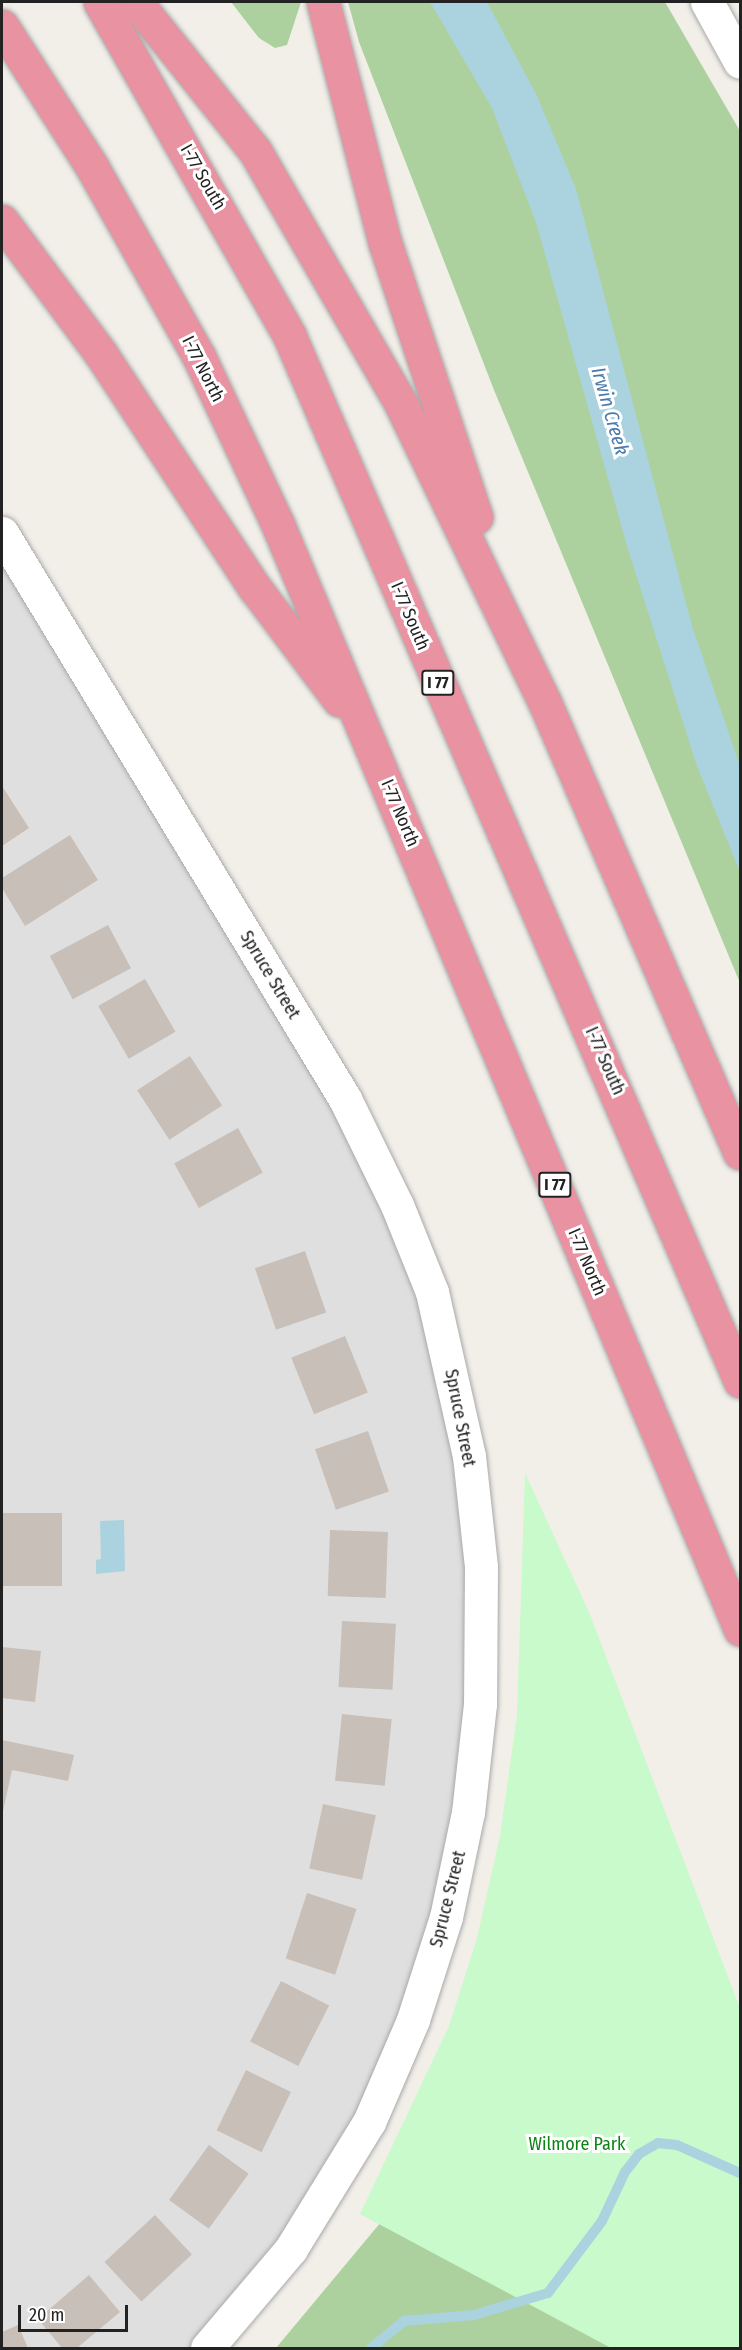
<!DOCTYPE html>
<html>
<head>
<meta charset="utf-8">
<style>
	body { margin:0 }
	#map { position:relative; width:742px; height:2350px; overflow:hidden; background:#f2efe9; font-family:"Fira Sans Condensed",sans-serif }
	div>[style] { position:absolute }
	[style*='--x'] { left:calc(var(--x)*1px); top:calc(var(--y)*1px); width:calc(var(--w)*1px); rotate:calc(var(--a)*1deg) }
	.residential>* { inset:0; background:#e0dfdf }
	.forest>* { inset:0; background:#add19e }
	.park>* { inset:0; background:#c8facc }
	.water>* { inset:0; background:#aad3df }
	.stream>* { height:10px; margin:-5px; padding:0 5px; transform-origin:5px; border-radius:5px; background:#aad3df }
	.building>* { inset:0; background:#c7bfb8; transform-origin:0 0 }
	.roads { filter:drop-shadow(0 0 2px #a9a9a9) drop-shadow(0 0 2px #a9a9a9) }
	.minor>* { height:33px; margin:-16.5px; padding:0 16.5px; transform-origin:16.5px; border-radius:16.5px; background:#fff }
	.highway>* { height:33px; margin:-16.5px; padding:0 16.5px; transform-origin:16.5px; border-radius:16.5px; background:#e892a2 }
	span { translate:-50% -50%; white-space:nowrap; text-align:center; line-height:1.15; -webkit-text-stroke:6px #fff; paint-order:stroke }
	.shield-label span { padding:2px 4px; background:#fff; border:2px solid; border-radius:4px; -webkit-text-stroke-width:0 }
	.shield-label { font-size:16px; color:#222; font-weight:700 }
	.street-label { font-size:18px; color:#222 }
	.park-label { font-size:18px; color:#0c8416 }
	.water-label { font-size:20px; color:#4a7aab; font-style:italic }
	.frame { position:absolute; inset:0; border:3px solid #222; pointer-events:none }
	.scale { position:absolute; left:18px; top:2305px; width:110px; height:27px; box-sizing:border-box; border:3px solid #222; border-top:0; padding-left:8px; font-size:18px; line-height:21px; white-space:nowrap; color:#222; -webkit-text-stroke:4px #fff; paint-order:stroke }
</style>
</head>
<body>
<div id="map">
	<div class="residential">
		<div style="clip-path:polygon(2px 517px,398px 1187px,494px 1617px,427px 2018px,223px 2348px,2px 2348px)"></div>
	</div>
	<div class="forest">
		<div style="clip-path:polygon(231px 2px,301px 2px,287px 45px,275px 48px,259px 38px)"></div>
		<div style="clip-path:polygon(348px 2px,665px 2px,740px 131px,740px 983px,494px 390px,359px 42px)"></div>
		<div style="clip-path:polygon(416px 2180px,740px 2348px,276px 2348px)"></div>
	</div>
	<div class="park">
		<div style="clip-path:polygon(525px 1473px,589px 1612px,740px 2008px,740px 2348px,611px 2348px,360px 2214px,449px 2026px,477px 1938px,500px 1836px,517px 1715px)"></div>
	</div>
	<div class="water">
		<div style="clip-path:polygon(430px 2px,487px 2px,537px 96px,576px 189px,692px 626px,740px 766px,740px 872px,697px 766px,627px 546px,536px 222px,492px 108px)"></div>
		<div style="clip-path:polygon(124px 1520px,125px 1571px,96px 1574px,96px 1560px,101px 1559px,100px 1521px)"></div>
	</div>
	<div class="stream">
		<div style="--x:371;--y:2348;--w:43;--a:-39.3"></div>
		<div style="--x:404;--y:2321;--w:70;--a:-4.9"></div>
		<div style="--x:474;--y:2315;--w:77;--a:-16.6"></div>
		<div style="--x:548;--y:2293;--w:90;--a:-53.1"></div>
		<div style="--x:602;--y:2221;--w:54;--a:-64.9"></div>
		<div style="--x:625;--y:2172;--w:23;--a:-52"></div>
		<div style="--x:639;--y:2154;--w:22;--a:-30"></div>
		<div style="--x:658;--y:2143;--w:19;--a:6"></div>
		<div style="--x:677;--y:2145;--w:69;--a:24"></div>
	</div>
	<div class="building">
		<div style="clip-path:polygon(2px 786px,29px 828px,2px 846px)"></div>
		<div style="clip-path:polygon(70px 835px,98px 880px,25px 926px,2px 888px,2px 878px)"></div>
		<div style="left:108px;top:925px;width:49px;height:66px;rotate:62deg"></div>
		<div style="left:145px;top:979px;width:61px;height:54px;rotate:60deg"></div>
		<div style="left:190px;top:1056px;width:59px;height:63px;rotate:57deg"></div>
		<div style="left:238px;top:1128px;width:51px;height:73px;rotate:61deg"></div>
		<div style="left:305px;top:1251px;width:65px;height:53px;rotate:71deg"></div>
		<div style="left:345px;top:1336px;width:61px;height:58px;rotate:68deg"></div>
		<div style="left:368px;top:1431px;width:64px;height:56px;rotate:71deg"></div>
		<div style="left:2px;top:1513px;width:60px;height:73px"></div>
		<div style="left:330px;top:1530px;width:58px;height:66px;rotate:2deg"></div>
		<div style="left:342px;top:1621px;width:54px;height:66px;rotate:3deg"></div>
		<div style="clip-path:polygon(2px 1647px,41px 1651px,35px 1702px,2px 1698px)"></div>
		<div style="left:342px;top:1714px;width:50px;height:67px;rotate:6deg"></div>
		<div style="clip-path:polygon(2px 1740px,74px 1755px,68px 1781px,12px 1770px,2px 1816px)"></div>
		<div style="left:323px;top:1804px;width:54px;height:66px;rotate:12deg"></div>
		<div style="left:307px;top:1893px;width:52px;height:69px;rotate:18deg"></div>
		<div style="left:281px;top:1981px;width:54px;height:68px;rotate:27deg"></div>
		<div style="left:246px;top:2070px;width:50px;height:67px;rotate:26deg"></div>
		<div style="left:209px;top:2145px;width:49px;height:68px;rotate:36deg"></div>
		<div style="left:155px;top:2215px;width:54px;height:69px;rotate:47deg"></div>
		<div style="clip-path:polygon(89px 2275px,120px 2312px,77px 2348px,62px 2348px,38px 2319px)"></div>
		<div style="clip-path:polygon(18px 2325px,28px 2348px,2px 2348px,2px 2332px)"></div>
	</div>
	<div class="roads">
		<div class="minor">
			<div style="--x:707;--y:2;--w:68;--a:61.2"></div>
			<div style="--x:2;--y:533;--w:662;--a:58.78"></div>
			<div style="--x:345;--y:1099;--w:118;--a:63.9"></div>
			<div style="--x:397;--y:1205;--w:94;--a:68.1"></div>
			<div style="--x:432;--y:1292;--w:168;--a:77.3"></div>
			<div style="--x:469;--y:1456;--w:112;--a:83.8"></div>
			<div style="--x:481;--y:1567;--w:137;--a:90.4"></div>
			<div style="--x:480;--y:1704;--w:109;--a:96.3"></div>
			<div style="--x:468;--y:1812;--w:107;--a:101.8"></div>
			<div style="--x:446;--y:1917;--w:108;--a:107.8"></div>
			<div style="--x:413;--y:2020;--w:111;--a:113.3"></div>
			<div style="--x:369;--y:2122;--w:149;--a:121.6"></div>
			<div style="--x:291;--y:2249;--w:130;--a:130.3"></div>
		</div>
		<div class="highway">
			<div style="--x:100;--y:2;--w:385;--a:60.4"></div>
			<div style="--x:290;--y:337;--w:1137;--a:66.68"></div>
			<div style="--x:136;--y:2;--w:191;--a:51.4"></div>
			<div style="--x:255;--y:151;--w:294;--a:60"></div>
			<div style="--x:402;--y:406;--w:330;--a:64.3"></div>
			<div style="--x:545;--y:703;--w:490;--a:66.6"></div>
			<div style="--x:323;--y:2;--w:249;--a:75.6"></div>
			<div style="--x:385;--y:243;--w:289;--a:71.6"></div>
			<div style="--x:2;--y:26;--w:167;--a:57.4"></div>
			<div style="--x:92;--y:167;--w:218;--a:60.6"></div>
			<div style="--x:199;--y:357;--w:186;--a:64.8"></div>
			<div style="--x:278;--y:525;--w:1197;--a:67.29"></div>
			<div style="--x:2;--y:221;--w:166;--a:53.3"></div>
			<div style="--x:101;--y:354;--w:280;--a:56.7"></div>
			<div style="--x:255;--y:588;--w:140;--a:53.1"></div>
		</div>
	</div>
	<div class="shield-label">
		<span style="left:438px;top:683px">I 77</span>
		<span style="left:555px;top:1185px">I 77</span>
	</div>
	<div class="street-label">
		<span style="left:203px;top:177px;rotate:60deg">I-77 South</span>
		<span style="left:203px;top:369px;rotate:63deg">I-77 North</span>
		<span style="left:410px;top:616px;rotate:67deg">I-77 South</span>
		<span style="left:400px;top:813px;rotate:67deg">I-77 North</span>
		<span style="left:270px;top:975px;rotate:59deg">Spruce Street</span>
		<span style="left:605px;top:1061px;rotate:66deg">I-77 South</span>
		<span style="left:587px;top:1262px;rotate:67deg">I-77 North</span>
		<span style="left:460px;top:1418px;rotate:79deg">Spruce Street</span>
		<span style="left:448px;top:1899px;rotate:-76deg">Spruce Street</span>
	</div>
	<div class="park-label">
		<span style="left:577px;top:2144px">Wilmore Park</span>
	</div>
	<div class="water-label">
		<span style="left:610px;top:411px;rotate:74deg">Irwin Creek</span>
	</div>
	<div class="frame"></div>
	<div class="scale">20 m</div>
</div>
</body>
</html>
